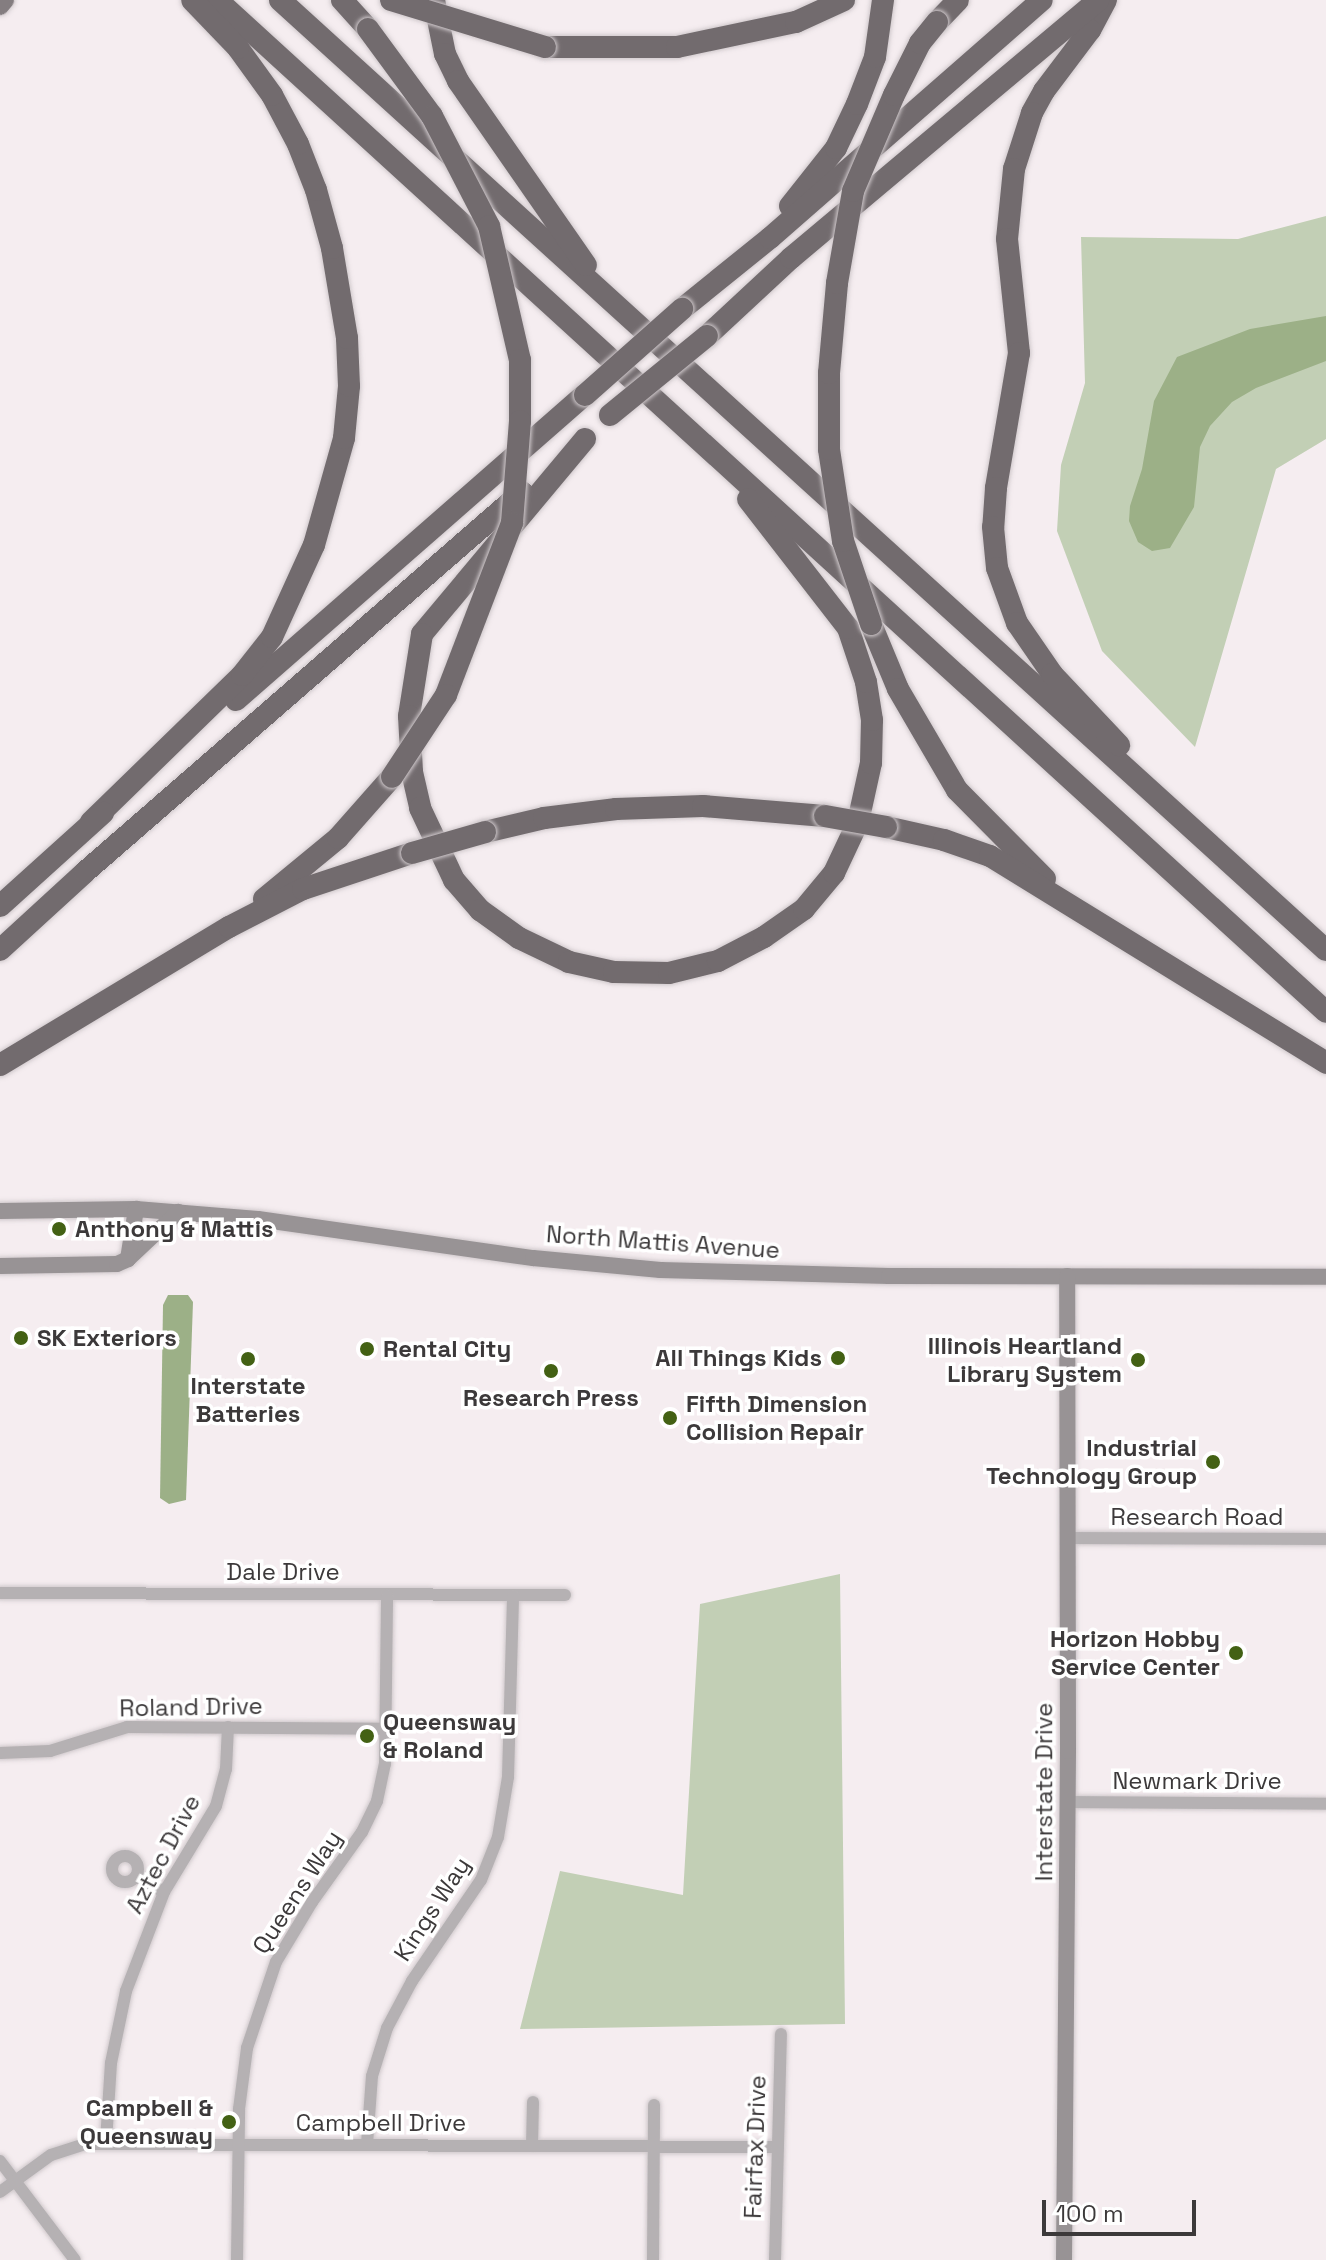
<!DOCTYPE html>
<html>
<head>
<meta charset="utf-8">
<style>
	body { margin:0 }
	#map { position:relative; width:1326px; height:2260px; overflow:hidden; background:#f5edf0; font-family:"Space Grotesk",sans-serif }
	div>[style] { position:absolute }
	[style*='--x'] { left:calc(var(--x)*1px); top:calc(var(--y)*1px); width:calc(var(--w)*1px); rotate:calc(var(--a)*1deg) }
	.green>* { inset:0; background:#c2cfb5 }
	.water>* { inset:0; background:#9cb087 }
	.roads { filter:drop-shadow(0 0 2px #d0c9cc) drop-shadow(0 0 2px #d0c9cc) }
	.street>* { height:12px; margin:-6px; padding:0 6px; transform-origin:6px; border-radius:6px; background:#b5b1b3 }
	.street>.ring { margin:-6px; padding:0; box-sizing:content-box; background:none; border:12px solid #b5b1b3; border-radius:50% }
	.secondary>* { height:16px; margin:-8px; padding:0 8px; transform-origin:8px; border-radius:8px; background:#989395 }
	.primary>* { height:18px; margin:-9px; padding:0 9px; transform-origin:9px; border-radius:9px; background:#847d80 }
	.highway>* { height:22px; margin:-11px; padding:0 11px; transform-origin:11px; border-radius:11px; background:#726b6e }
	.bridges { filter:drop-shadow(0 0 2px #d0c9cc) drop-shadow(0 0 2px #d0c9cc) }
	.highway-bridge>* { height:22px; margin:-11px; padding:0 11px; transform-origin:11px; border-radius:11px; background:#726b6e }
	.dots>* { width:22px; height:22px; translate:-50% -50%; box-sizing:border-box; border:4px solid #fff; border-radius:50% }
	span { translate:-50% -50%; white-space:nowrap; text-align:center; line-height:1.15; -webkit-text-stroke:7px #fff; paint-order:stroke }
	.poi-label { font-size:24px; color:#3c393a; font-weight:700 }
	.left { translate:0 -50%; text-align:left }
	.right { translate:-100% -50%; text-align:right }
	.street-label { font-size:24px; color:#3c393a }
	.scale { position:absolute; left:1042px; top:2200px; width:154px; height:36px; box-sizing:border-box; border:4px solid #3c393a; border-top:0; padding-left:10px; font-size:24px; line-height:28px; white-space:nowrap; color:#3c393a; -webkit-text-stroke:6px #fff; paint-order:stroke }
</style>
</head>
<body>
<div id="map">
	<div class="green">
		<div style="clip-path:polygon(1326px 216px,1326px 439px,1276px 469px,1195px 747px,1102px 651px,1057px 531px,1061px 465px,1085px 383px,1081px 237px,1238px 239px)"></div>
		<div style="clip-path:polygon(840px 1574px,845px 2024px,520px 2029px,560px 1871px,683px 1895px,700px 1604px)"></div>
	</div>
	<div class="water">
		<div style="clip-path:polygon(1326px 316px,1326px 361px,1256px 388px,1232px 402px,1210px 426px,1200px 447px,1194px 507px,1170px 548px,1152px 551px,1138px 542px,1129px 521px,1130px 506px,1142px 469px,1154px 401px,1177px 357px,1250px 329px)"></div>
		<div style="clip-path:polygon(168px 1295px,188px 1295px,193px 1302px,186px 1500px,169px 1504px,160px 1498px,163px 1305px)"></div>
	</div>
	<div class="roads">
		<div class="street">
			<div style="--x:1068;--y:1538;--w:258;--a:0.2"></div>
			<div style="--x:0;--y:1593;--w:565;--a:0.2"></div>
			<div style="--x:0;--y:1753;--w:50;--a:-2.3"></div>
			<div style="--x:50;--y:1751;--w:81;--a:-17.3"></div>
			<div style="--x:127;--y:1727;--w:259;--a:0.4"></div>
			<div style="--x:1068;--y:1802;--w:258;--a:0.4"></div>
			<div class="ring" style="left:112px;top:1856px;width:14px;height:14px"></div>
			<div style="--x:136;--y:1876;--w:32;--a:30"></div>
			<div style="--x:106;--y:2142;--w:79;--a:-86.4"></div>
			<div style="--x:111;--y:2063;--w:74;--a:-78.2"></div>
			<div style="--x:126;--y:1991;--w:106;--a:-69"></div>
			<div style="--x:164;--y:1892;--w:100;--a:-58.8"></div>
			<div style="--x:216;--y:1806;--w:38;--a:-75"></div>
			<div style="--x:226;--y:1769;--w:42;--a:-87.3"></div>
			<div style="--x:367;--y:2144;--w:68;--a:-85.8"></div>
			<div style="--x:372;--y:2076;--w:50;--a:-72.6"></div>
			<div style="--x:387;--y:2028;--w:53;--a:-62"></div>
			<div style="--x:412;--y:1981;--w:122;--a:-55.7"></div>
			<div style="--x:481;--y:1880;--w:46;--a:-68.4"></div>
			<div style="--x:498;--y:1837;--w:61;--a:-80.5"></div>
			<div style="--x:508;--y:1777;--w:182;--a:-88.4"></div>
			<div style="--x:532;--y:2146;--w:44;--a:-88.7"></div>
			<div style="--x:0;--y:2161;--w:124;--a:52.9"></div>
			<div style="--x:0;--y:2192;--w:63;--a:-36"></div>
			<div style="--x:51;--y:2155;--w:35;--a:-18"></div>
			<div style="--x:84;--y:2144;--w:693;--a:0.25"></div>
			<div style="--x:237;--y:2260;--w:151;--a:-89.2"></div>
			<div style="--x:239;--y:2109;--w:62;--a:-82.5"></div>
			<div style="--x:247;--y:2048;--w:91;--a:-71.4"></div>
			<div style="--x:276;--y:1962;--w:70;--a:-59"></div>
			<div style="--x:312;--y:1902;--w:86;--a:-54.5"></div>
			<div style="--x:362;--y:1832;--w:34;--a:-64"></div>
			<div style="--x:377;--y:1801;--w:38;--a:-78"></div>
			<div style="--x:385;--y:1764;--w:169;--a:-89.3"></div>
			<div style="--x:653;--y:2260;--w:155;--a:-89.6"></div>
			<div style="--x:775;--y:2260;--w:226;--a:-88.5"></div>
		</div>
		<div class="secondary">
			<div style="--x:0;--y:1211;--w:136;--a:-0.8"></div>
			<div style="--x:136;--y:1209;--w:122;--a:4.7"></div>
			<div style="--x:258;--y:1219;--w:278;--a:8.1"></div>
			<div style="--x:533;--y:1258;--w:128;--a:5.4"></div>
			<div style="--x:660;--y:1270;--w:229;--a:1.5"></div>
			<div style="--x:889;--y:1276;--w:437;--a:0.1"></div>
			<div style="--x:128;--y:1259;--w:69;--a:-43.2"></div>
			<div style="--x:0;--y:1266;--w:117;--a:-1"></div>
			<div style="--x:117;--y:1264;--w:12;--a:-24"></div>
			<div style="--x:128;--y:1259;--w:51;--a:-80.9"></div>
			<div style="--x:1064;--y:2260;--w:509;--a:-89.55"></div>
			<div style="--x:1068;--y:1751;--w:475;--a:-90.1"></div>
		</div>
		<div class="primary">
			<div style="--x:0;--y:6;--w:8;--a:-50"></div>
		</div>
		<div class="highway">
			<div style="--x:217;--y:0;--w:1501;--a:42.38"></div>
			<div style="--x:280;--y:0;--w:1413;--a:42.25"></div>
			<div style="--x:342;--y:0;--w:39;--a:48"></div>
			<div style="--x:434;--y:0;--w:55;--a:78.5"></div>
			<div style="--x:445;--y:54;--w:30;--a:64"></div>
			<div style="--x:458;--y:81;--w:224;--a:55.2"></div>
			<div style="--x:1106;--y:0;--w:34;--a:118"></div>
			<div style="--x:1090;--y:30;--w:76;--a:127"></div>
			<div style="--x:1044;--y:91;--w:25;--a:119"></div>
			<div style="--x:1032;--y:113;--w:59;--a:107.8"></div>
			<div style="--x:1014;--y:169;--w:70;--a:95.7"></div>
			<div style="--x:1007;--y:239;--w:115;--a:84"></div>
			<div style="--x:1019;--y:353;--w:137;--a:99.7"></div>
			<div style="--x:996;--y:488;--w:39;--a:94"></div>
			<div style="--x:993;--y:527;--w:41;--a:84.4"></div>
			<div style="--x:997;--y:568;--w:59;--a:70"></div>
			<div style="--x:1017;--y:623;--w:62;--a:55.5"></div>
			<div style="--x:1052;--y:674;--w:98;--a:46.7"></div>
			<div style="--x:937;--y:22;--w:30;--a:-46"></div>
			<div style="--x:545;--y:47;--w:132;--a:0"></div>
			<div style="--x:677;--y:47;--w:122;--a:-11.9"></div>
			<div style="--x:796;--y:22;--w:53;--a:-24.6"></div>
			<div style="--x:790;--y:206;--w:74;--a:-51.6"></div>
			<div style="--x:836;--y:148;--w:49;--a:-64.5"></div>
			<div style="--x:857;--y:104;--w:50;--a:-69"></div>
			<div style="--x:875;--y:57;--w:58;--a:-82"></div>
			<div style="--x:682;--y:309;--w:113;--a:-38.9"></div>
			<div style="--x:770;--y:238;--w:361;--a:-41.2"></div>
			<div style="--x:707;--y:336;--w:115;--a:-42.9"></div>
			<div style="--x:791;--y:258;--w:401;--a:-40"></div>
			<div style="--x:585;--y:439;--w:254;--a:129.9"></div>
			<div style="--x:422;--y:634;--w:83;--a:99"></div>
			<div style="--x:409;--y:716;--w:56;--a:86.9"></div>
			<div style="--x:412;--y:772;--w:37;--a:77"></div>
			<div style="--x:420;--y:808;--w:80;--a:64.7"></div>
			<div style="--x:454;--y:880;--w:40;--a:49"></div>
			<div style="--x:480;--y:910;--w:48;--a:35.7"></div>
			<div style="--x:519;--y:938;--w:55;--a:25.6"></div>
			<div style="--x:569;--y:962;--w:46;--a:12.5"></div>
			<div style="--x:614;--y:972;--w:55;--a:1"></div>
			<div style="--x:669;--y:973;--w:50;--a:-13.8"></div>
			<div style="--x:718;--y:961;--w:52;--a:-27.6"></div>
			<div style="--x:764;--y:937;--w:49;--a:-35"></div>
			<div style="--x:804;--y:909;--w:47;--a:-50.2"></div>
			<div style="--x:834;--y:873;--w:56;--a:-64.8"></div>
			<div style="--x:858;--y:822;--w:60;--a:-77.6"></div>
			<div style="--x:871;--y:763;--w:43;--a:-88.7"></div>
			<div style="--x:872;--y:720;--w:38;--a:-99"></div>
			<div style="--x:866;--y:682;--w:57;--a:-108.4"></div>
			<div style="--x:848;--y:628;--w:163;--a:-127.8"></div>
			<div style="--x:871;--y:624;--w:70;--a:67.4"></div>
			<div style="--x:898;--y:689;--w:117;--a:59.7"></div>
			<div style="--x:957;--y:790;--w:125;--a:45.3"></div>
			<div style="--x:236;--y:700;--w:463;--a:-41.2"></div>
			<div style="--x:91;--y:822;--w:211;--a:-44.2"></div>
			<div style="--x:242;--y:675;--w:48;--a:-51.7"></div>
			<div style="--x:272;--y:637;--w:101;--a:-65.5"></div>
			<div style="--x:314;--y:545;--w:111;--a:-74.3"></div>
			<div style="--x:344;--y:438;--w:52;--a:-84.5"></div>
			<div style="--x:349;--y:386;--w:48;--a:-92.4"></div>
			<div style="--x:347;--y:338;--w:91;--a:-99.5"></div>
			<div style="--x:332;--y:248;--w:60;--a:-105.4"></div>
			<div style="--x:316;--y:190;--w:49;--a:-111.4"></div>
			<div style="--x:298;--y:144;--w:55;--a:-118"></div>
			<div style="--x:272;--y:95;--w:58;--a:-125.9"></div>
			<div style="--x:238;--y:48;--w:66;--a:-133.8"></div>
			<div style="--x:886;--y:827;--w:59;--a:12.6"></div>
			<div style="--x:944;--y:840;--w:49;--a:19.2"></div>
			<div style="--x:990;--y:856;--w:395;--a:31.6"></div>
			<div style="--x:485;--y:832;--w:61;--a:-13.3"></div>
			<div style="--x:544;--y:818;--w:73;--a:-7.1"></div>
			<div style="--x:616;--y:809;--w:87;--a:-2"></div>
			<div style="--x:703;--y:806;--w:122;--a:4.7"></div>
			<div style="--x:264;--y:899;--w:96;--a:-39.5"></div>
			<div style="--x:338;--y:838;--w:81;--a:-48.5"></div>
			<div style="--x:0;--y:906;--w:139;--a:-42.1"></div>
			<div style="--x:0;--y:950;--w:115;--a:-42.5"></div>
			<div style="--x:85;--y:872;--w:579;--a:-41.01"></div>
			<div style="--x:0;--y:1065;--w:267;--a:-31.1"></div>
			<div style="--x:229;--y:927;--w:83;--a:-27.2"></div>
			<div style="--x:303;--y:889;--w:115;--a:-18.3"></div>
		</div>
	</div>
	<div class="bridges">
		<div class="highway-bridge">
			<div style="--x:391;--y:0;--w:161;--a:17"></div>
			<div style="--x:368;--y:29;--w:108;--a:53.7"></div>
			<div style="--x:432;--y:116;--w:124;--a:62.6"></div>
			<div style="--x:489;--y:226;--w:138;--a:77"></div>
			<div style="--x:520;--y:360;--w:61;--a:90"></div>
			<div style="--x:520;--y:421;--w:102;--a:94.5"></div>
			<div style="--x:512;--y:523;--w:184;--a:111"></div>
			<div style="--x:446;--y:695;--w:98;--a:123.4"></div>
			<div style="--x:585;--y:395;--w:130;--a:-41.6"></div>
			<div style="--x:610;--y:415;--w:125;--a:-39.2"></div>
			<div style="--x:871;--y:624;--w:88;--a:-108.6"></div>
			<div style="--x:843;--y:541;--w:93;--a:-98.7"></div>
			<div style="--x:829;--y:449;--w:76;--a:-90"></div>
			<div style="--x:829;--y:373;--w:90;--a:-84.9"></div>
			<div style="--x:837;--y:283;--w:93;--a:-80.1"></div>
			<div style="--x:853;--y:191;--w:104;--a:-66.9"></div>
			<div style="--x:894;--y:95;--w:58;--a:-63.4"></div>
			<div style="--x:920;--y:43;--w:27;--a:-51"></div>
			<div style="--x:825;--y:816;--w:62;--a:10.2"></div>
			<div style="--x:412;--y:853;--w:76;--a:-16"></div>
		</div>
	</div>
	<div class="dots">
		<div style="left:59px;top:1229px;background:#436114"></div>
		<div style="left:21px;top:1338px;background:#436114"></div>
		<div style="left:367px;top:1349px;background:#436114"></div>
		<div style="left:838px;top:1358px;background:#436114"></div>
		<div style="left:248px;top:1359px;background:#436114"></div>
		<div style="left:1138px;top:1360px;background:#436114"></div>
		<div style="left:551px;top:1371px;background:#436114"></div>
		<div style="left:670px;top:1418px;background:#436114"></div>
		<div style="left:1213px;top:1462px;background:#436114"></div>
		<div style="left:1236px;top:1653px;background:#436114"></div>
		<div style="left:367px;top:1736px;background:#436114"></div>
		<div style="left:229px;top:2122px;background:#436114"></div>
	</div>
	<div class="poi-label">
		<span class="left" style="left:75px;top:1229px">Anthony &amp; Mattis</span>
		<span class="left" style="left:37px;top:1338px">SK Exteriors</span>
		<span class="right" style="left:1122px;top:1360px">Illinois Heartland<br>Library System</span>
		<span class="left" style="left:383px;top:1349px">Rental City</span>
		<span class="right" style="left:822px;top:1358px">All Things Kids</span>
		<span style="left:248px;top:1400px">Interstate<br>Batteries</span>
		<span style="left:551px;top:1398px">Research Press</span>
		<span class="left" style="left:686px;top:1418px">Fifth Dimension<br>Collision Repair</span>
		<span class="right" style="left:1197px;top:1462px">Industrial<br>Technology Group</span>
		<span class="right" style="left:1220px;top:1653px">Horizon Hobby<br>Service Center</span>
		<span class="left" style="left:383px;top:1736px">Queensway<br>&amp; Roland</span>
		<span class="right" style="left:213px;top:2122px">Campbell &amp;<br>Queensway</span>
	</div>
	<div class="street-label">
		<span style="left:663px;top:1242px;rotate:4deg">North Mattis Avenue</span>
		<span style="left:1197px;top:1517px">Research Road</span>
		<span style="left:283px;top:1572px">Dale Drive</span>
		<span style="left:191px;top:1707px;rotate:-1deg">Roland Drive</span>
		<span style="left:1197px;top:1781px">Newmark Drive</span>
		<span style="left:1044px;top:1792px;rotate:-90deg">Interstate Drive</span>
		<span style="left:163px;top:1854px;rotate:-62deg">Aztec Drive</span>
		<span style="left:297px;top:1892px;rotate:-57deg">Queens Way</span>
		<span style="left:432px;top:1909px;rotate:-57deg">Kings Way</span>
		<span style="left:381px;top:2123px">Campbell Drive</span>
		<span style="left:755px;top:2147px;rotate:-88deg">Fairfax Drive</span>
	</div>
	<div class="scale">100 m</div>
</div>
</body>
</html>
